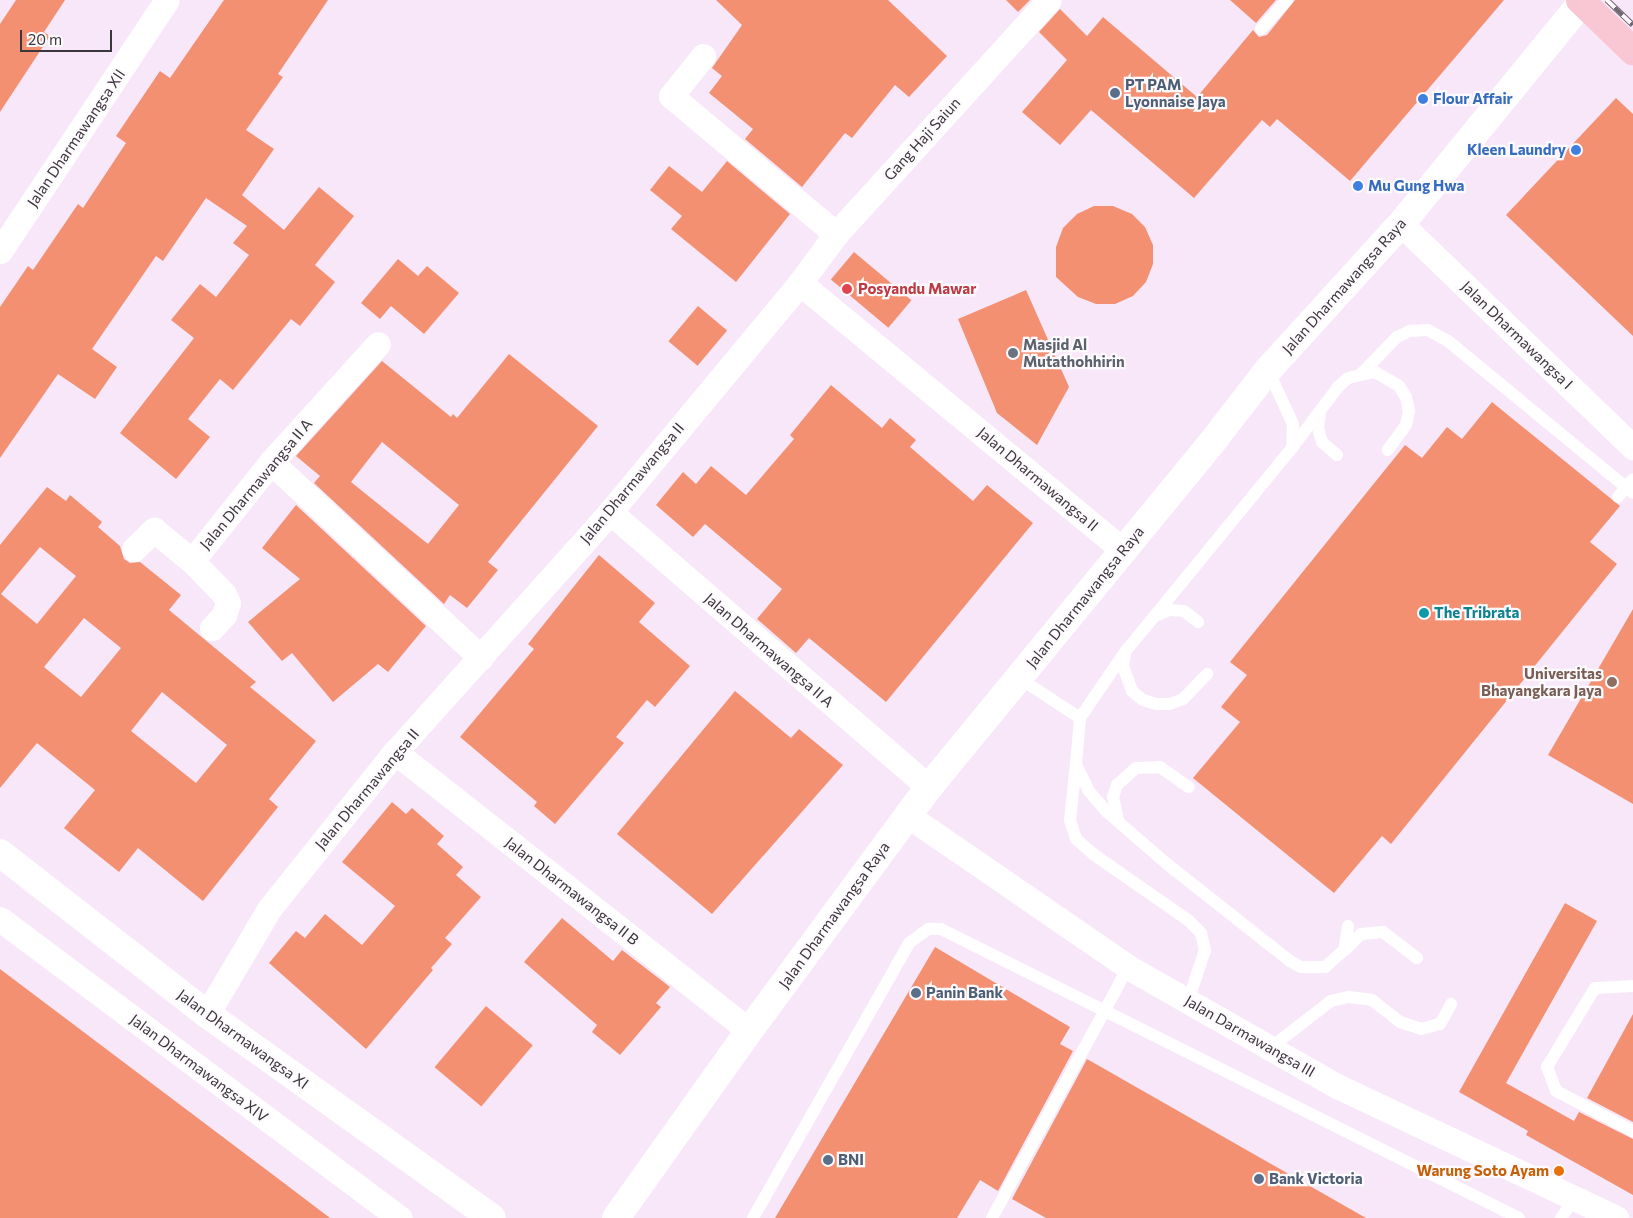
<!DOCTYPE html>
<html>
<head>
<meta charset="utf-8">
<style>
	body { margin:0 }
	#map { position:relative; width:1633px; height:1218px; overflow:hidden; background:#f7e7f9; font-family:Commissioner,sans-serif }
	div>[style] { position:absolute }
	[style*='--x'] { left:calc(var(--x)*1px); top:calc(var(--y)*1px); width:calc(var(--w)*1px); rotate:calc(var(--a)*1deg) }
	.building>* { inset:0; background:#f39071; transform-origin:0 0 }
	.lane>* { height:12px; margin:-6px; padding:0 6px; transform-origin:6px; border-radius:6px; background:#fff }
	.street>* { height:25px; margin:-12.5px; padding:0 12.5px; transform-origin:12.5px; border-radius:12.5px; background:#fff }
	.secondary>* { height:28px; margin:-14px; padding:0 14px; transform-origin:14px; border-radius:14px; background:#fff }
	.primary>* { height:28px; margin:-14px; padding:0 14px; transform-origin:14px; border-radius:14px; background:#f8c7d3 }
	.rail>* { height:5.5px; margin-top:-2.75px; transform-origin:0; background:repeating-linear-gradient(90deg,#fdfafd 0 11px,#716872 0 22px); box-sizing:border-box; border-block:1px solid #716872 }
	.dots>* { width:14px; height:14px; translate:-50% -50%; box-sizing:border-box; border:2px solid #fdfafd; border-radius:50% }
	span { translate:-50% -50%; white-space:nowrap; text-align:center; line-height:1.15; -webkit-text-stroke:4.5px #fdfafd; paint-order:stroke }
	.service-label { font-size:15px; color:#4e5e75; font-weight:700 }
	.left { translate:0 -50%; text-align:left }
	.shop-label { font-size:15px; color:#366cbe; font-weight:700 }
	.right { translate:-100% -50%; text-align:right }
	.street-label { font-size:15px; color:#3c363d }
	.health-label { font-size:15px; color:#be3a42; font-weight:700 }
	.worship-label { font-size:15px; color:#5b616d; font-weight:700 }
	.culture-label { font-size:15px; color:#0d838f; font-weight:700 }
	.education-label { font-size:15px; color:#785e54; font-weight:700 }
	.food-label { font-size:15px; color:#c56008; font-weight:700 }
	.scale { position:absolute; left:20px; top:30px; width:92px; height:22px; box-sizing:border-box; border:2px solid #3c363d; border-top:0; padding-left:6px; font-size:15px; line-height:18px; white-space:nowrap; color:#3c363d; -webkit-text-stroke:4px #fdfafd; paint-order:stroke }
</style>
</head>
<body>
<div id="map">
	<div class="building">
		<div style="clip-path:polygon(16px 0,65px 0,44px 32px,50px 36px,0 112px,0 24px)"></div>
		<div style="clip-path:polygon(224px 0,328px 0,278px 74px,283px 77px,246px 130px,274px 149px,242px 195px,284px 230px,319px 187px,354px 216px,315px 265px,335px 282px,300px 326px,291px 319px,233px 390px,220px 379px,188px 419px,210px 437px,176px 479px,120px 433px,194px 338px,171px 320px,200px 284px,216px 297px,249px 255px,233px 243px,247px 226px,206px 198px,163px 261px,156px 256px,92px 349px,117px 367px,95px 399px,58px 374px,0 458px,0 307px,28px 266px,33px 270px,78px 204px,83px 208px,126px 143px,116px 136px,160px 71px,170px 78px)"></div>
		<div style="clip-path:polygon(716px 0,888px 0,947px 56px,909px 97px,895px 85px,852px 138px,845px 133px,802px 187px,745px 139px,753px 129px,709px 93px,722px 76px,712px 68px,742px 25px)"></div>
		<div style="clip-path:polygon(1006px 0,1030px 0,1018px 12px)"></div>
		<div style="clip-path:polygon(1230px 0,1276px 0,1256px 23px)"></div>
		<div style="clip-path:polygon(1295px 0,1504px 0,1350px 181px,1277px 119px,1270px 127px,1262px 120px,1194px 198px,1091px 110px,1060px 145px,1022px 112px,1067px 60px,1039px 32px,1060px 9px,1087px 36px,1103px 17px,1197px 97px,1253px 30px,1259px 37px,1267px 35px)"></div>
		<div style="clip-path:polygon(1616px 98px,1633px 114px,1633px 336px,1506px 215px)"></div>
		<div style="clip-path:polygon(727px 161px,790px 214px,736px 282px,671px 229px,682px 216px,650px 190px,669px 166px,702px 192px)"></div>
		<div style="clip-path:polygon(1094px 206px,1113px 206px,1132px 214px,1145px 227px,1153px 245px,1153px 264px,1146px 282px,1133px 296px,1115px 304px,1096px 304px,1078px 297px,1056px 277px,1056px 247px,1063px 228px,1077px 214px)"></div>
		<div style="left:854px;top:252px;width:75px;height:36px;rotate:40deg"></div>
		<div style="clip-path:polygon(398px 259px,418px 276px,427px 266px,459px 293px,424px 334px,391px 306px,380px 319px,361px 303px)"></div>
		<div style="clip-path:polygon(1026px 290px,1069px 387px,1037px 445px,997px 413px,958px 319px)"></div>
		<div style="left:698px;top:306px;width:38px;height:46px;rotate:40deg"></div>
		<div style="clip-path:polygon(evenodd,509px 354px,598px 426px,488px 562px,498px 570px,467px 608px,450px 595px,444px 604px,314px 483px,320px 476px,296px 456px,382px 361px,451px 417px,453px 414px,457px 418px,509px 354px,382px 442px,459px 505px,428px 544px,351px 482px,382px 442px)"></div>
		<div style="clip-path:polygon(831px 385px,882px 428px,890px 418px,916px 440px,910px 447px,973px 501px,987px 485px,1033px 523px,886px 702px,809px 638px,796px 653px,757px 619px,782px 589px,705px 524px,693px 537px,656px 505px,683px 472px,696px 484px,711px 466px,746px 495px,794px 439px,790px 435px)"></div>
		<div style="clip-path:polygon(1492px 402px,1620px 506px,1590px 542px,1617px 564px,1391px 844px,1382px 836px,1334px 893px,1193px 778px,1240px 722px,1221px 707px,1247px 675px,1230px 662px,1405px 445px,1422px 458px,1447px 427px,1462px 439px)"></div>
		<div style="clip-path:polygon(evenodd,47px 487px,66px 501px,70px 495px,102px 522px,98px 527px,120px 546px,124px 559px,130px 563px,140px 562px,181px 595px,169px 610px,256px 682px,250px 687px,316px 741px,269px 799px,278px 807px,203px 901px,138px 848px,119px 872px,64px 828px,95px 790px,37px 743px,0 788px,0 545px,47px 487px,40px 547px,76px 576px,37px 624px,1px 594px,40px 547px,47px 487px,84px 618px,121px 648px,81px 697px,44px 667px,84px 618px,47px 487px,162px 692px,227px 745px,196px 783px,131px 731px,162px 692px)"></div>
		<div style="clip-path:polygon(296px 505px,426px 626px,388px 672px,378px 664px,333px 702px,292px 653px,282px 661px,248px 622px,300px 579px,262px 548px)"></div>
		<div style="clip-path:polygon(599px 555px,655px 603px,639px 622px,690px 666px,655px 707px,647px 700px,616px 737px,624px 743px,555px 824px,534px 806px,537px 802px,460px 737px,534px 649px,528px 644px)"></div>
		<div style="clip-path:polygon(1633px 609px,1633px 804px,1548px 755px)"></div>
		<div style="clip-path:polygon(735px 691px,791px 738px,799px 729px,843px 765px,712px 914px,617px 834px)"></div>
		<div style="clip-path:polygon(392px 802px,406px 814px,412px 808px,444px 836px,437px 844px,463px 867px,456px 875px,481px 897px,445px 938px,452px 944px,431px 968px,433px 970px,366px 1049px,269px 963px,296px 931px,305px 938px,325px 914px,362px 945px,395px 906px,342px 862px)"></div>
		<div style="clip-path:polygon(1565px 903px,1597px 921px,1506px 1083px,1574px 1121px,1579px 1112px,1633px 1139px,1633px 1195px,1526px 1135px,1528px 1131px,1459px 1092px)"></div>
		<div style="clip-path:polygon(562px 918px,613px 961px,622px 950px,670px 987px,656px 1003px,661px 1007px,620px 1055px,592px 1032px,597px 1025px,524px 962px)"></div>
		<div style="clip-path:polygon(935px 947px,1070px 1027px,1060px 1044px,1073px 1051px,998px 1191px,980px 1180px,957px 1218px,775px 1218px)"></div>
		<div style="clip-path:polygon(0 969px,276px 1177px,330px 1218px,0 1218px)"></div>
		<div style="left:486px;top:1006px;width:61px;height:80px;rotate:40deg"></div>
		<div style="clip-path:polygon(1633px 1014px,1633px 1122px,1587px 1098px)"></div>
		<div style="clip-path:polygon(1087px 1059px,1366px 1218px,1046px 1218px,1012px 1199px)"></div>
	</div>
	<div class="lane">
		<div style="--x:1261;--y:29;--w:39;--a:-48"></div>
		<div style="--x:1268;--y:370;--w:60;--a:65.2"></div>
		<div style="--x:1293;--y:424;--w:24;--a:92"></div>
		<div style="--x:1362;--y:373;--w:50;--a:-45.8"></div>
		<div style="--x:1397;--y:337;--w:14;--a:-25"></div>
		<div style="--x:1410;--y:331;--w:18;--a:-3"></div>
		<div style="--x:1428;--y:330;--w:23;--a:29"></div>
		<div style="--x:1448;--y:341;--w:239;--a:39.4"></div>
		<div style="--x:1320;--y:412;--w:16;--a:97"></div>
		<div style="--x:1318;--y:428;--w:15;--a:74"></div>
		<div style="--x:1322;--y:442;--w:20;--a:41"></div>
		<div style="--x:1618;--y:497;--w:23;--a:-50"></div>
		<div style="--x:1155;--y:616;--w:16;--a:-22"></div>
		<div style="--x:1170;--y:610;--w:14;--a:4"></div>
		<div style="--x:1184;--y:611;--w:18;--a:38"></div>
		<div style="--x:1125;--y:655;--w:11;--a:100"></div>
		<div style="--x:1123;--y:666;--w:27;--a:70"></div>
		<div style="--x:1132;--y:691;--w:14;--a:39"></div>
		<div style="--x:1143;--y:700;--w:14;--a:17"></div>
		<div style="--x:1156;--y:704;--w:14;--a:0"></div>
		<div style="--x:1170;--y:704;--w:14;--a:-21"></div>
		<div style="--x:1183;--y:699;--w:35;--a:-46"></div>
		<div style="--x:1019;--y:678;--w:73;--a:33.3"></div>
		<div style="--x:1076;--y:764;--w:56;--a:96.1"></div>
		<div style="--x:1070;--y:820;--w:20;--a:72"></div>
		<div style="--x:1076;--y:839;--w:23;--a:41"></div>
		<div style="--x:1093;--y:854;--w:116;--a:34.8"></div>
		<div style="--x:1188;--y:920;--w:18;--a:45"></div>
		<div style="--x:1201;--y:933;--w:17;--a:77"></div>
		<div style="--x:1205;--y:950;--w:54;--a:108.4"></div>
		<div style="--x:1118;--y:820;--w:24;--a:-102"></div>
		<div style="--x:1113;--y:797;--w:13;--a:-72"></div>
		<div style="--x:1117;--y:785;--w:25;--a:-42"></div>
		<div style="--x:1136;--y:768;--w:24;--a:-2"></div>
		<div style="--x:1160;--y:767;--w:35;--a:35"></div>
		<div style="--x:1348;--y:926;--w:24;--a:99"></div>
		<div style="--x:1344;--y:950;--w:25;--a:138"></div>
		<div style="--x:1325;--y:967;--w:24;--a:180"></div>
		<div style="--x:1301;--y:967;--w:13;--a:-151"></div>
		<div style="--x:1290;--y:961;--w:157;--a:-141.7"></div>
		<div style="--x:1167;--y:864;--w:79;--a:-139.1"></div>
		<div style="--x:1107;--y:812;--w:28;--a:-131"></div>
		<div style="--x:1089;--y:791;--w:30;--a:-116"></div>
		<div style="--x:1076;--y:764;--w:46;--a:-85"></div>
		<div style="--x:1080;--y:718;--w:80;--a:-55.7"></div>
		<div style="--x:1125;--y:652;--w:264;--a:-50.7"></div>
		<div style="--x:1292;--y:448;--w:76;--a:-53"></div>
		<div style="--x:1338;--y:387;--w:13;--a:-42"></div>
		<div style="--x:1348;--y:378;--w:28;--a:-13"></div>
		<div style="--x:1375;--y:372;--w:28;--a:30"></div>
		<div style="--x:1399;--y:386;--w:13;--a:58"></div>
		<div style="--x:1406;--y:397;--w:14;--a:78"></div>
		<div style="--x:1409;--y:411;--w:14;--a:102"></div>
		<div style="--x:1406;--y:425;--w:31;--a:126"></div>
		<div style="--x:1345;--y:950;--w:23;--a:-45"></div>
		<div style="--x:1361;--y:934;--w:22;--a:-5"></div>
		<div style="--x:1383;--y:932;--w:43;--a:37.4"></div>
		<div style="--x:1633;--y:986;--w:38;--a:177"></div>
		<div style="--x:1595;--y:988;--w:92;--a:121.3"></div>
		<div style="--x:1547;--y:1067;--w:26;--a:69"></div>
		<div style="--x:1556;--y:1091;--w:87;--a:27.5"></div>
		<div style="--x:1270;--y:1048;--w:77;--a:-37.6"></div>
		<div style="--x:1331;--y:1001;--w:18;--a:-13"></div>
		<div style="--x:1349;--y:997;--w:23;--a:7"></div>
		<div style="--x:1372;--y:1000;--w:36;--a:38"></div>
		<div style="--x:1400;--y:1022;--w:22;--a:18"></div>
		<div style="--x:1421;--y:1029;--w:20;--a:-15"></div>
		<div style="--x:1440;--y:1024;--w:23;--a:-61"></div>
		<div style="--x:753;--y:1218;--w:316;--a:-60.4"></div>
		<div style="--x:909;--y:943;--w:24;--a:-36"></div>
		<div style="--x:928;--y:929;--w:13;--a:0"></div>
		<div style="--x:941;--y:929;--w:646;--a:26.57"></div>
		<div style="--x:992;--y:1218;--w:285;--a:-61.5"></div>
		<div style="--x:1561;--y:1218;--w:25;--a:-56"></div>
	</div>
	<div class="street">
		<div style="--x:703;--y:56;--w:51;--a:128.7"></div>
		<div style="--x:671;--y:96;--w:215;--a:39.9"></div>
		<div style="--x:1401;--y:224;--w:322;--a:43.9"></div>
		<div style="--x:0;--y:251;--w:301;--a:-56.4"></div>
		<div style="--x:800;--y:283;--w:420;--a:39.6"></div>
		<div style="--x:271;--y:462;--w:287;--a:43"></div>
		<div style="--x:610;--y:512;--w:421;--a:40.8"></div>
		<div style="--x:134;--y:549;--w:28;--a:-44"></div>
		<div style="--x:154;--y:530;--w:49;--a:39.2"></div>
		<div style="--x:212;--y:628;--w:18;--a:-47"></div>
		<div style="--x:224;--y:615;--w:13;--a:-72"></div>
		<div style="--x:228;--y:603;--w:10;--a:-114"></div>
		<div style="--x:224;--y:594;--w:46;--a:-134.1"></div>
		<div style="--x:192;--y:561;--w:127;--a:-51.4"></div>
		<div style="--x:271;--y:462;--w:159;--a:-47.8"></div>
		<div style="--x:395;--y:752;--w:451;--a:38.2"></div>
		<div style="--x:907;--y:815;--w:268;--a:34.5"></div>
		<div style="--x:1128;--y:967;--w:163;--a:29.7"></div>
		<div style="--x:1270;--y:1048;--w:77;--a:29.6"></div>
		<div style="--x:1337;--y:1086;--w:309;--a:25.3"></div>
		<div style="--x:0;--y:919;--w:499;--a:36.8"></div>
		<div style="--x:207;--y:1014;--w:122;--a:-59.4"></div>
		<div style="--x:269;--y:909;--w:201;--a:-51.3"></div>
		<div style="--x:395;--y:752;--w:322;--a:-48.1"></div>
		<div style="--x:610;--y:512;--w:298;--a:-50.3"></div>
		<div style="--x:800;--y:283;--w:61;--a:-53.7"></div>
		<div style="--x:836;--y:234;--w:316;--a:-47.7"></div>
	</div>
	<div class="secondary">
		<div style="--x:0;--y:853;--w:262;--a:37.9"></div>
		<div style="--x:207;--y:1014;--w:350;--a:35.6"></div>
		<div style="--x:616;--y:1218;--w:229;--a:-54.6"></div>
		<div style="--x:749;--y:1031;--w:303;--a:-53.6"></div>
		<div style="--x:929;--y:787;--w:453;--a:-50.6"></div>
		<div style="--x:1216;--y:437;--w:85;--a:-52.2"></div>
		<div style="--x:1268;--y:370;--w:197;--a:-47.7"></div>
		<div style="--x:1401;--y:224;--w:289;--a:-50.8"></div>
	</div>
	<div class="primary">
		<div style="--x:1580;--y:0;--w:74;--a:43.9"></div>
	</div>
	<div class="rail">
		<div style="--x:1607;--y:0;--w:36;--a:44"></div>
	</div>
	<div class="dots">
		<div style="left:1115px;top:93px;background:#5c6f8a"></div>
		<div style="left:1423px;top:99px;background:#3f7fe0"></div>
		<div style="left:1576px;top:150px;background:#3f7fe0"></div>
		<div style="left:1358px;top:186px;background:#3f7fe0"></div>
		<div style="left:847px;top:289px;background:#e0444e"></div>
		<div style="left:1013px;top:353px;background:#6b7280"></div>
		<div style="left:1424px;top:613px;background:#0f9aa8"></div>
		<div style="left:1612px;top:682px;background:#8d6e63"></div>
		<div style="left:916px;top:993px;background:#5c6f8a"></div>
		<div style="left:828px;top:1160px;background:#5c6f8a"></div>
		<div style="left:1559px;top:1171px;background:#e8710a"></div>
		<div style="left:1259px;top:1179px;background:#5c6f8a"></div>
	</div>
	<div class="service-label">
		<span class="left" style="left:1125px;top:93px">PT PAM<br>Lyonnaise Jaya</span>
		<span class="left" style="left:926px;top:993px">Panin Bank</span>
		<span class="left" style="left:838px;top:1160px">BNI</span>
		<span class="left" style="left:1269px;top:1179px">Bank Victoria</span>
	</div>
	<div class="shop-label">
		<span class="left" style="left:1433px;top:99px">Flour Affair</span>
		<span class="right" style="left:1566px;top:150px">Kleen Laundry</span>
		<span class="left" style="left:1368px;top:186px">Mu Gung Hwa</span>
	</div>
	<div class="street-label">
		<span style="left:76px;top:138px;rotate:-56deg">Jalan Dharmawangsa XII</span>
		<span style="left:922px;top:139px;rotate:-48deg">Gang Haji Saiun</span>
		<span style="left:1344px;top:286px;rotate:-48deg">Jalan Dharmawangsa Raya</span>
		<span style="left:1517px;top:335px;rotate:44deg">Jalan Dharmawangsa I</span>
		<span style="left:1038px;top:479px;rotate:40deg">Jalan Dharmawangsa II</span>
		<span style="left:632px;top:483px;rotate:-50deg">Jalan Dharmawangsa II</span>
		<span style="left:256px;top:484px;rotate:-50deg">Jalan Dharmawangsa II A</span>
		<span style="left:1085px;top:597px;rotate:-51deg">Jalan Dharmawangsa Raya</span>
		<span style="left:769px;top:650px;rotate:41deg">Jalan Dharmawangsa II A</span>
		<span style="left:367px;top:789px;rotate:-50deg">Jalan Dharmawangsa II</span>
		<span style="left:572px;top:891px;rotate:38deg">Jalan Dharmawangsa II B</span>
		<span style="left:834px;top:915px;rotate:-54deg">Jalan Dharmawangsa Raya</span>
		<span style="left:1250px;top:1036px;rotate:30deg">Jalan Darmawangsa III</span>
		<span style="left:243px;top:1039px;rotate:36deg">Jalan Dharmawangsa XI</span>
		<span style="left:199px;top:1068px;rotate:37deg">Jalan Dharmawangsa XIV</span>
	</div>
	<div class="health-label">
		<span class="left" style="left:858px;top:289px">Posyandu Mawar</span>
	</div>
	<div class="worship-label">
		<span class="left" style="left:1023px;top:353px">Masjid Al<br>Mutathohhirin</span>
	</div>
	<div class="culture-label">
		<span class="left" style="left:1434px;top:613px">The Tribrata</span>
	</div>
	<div class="education-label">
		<span class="right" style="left:1602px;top:682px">Universitas<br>Bhayangkara Jaya</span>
	</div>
	<div class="food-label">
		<span class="right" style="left:1549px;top:1171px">Warung Soto Ayam</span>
	</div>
	<div class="scale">20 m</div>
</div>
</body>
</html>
